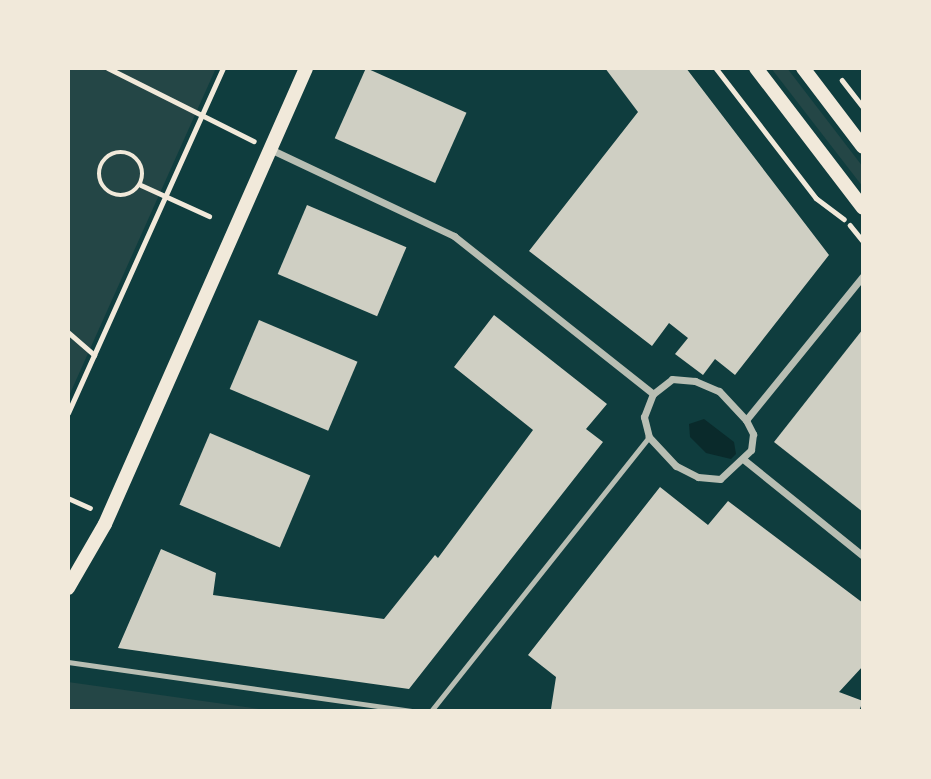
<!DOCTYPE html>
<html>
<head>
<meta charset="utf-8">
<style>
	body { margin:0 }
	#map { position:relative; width:931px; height:779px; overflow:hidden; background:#0f3d3e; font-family:"Nunito Sans",sans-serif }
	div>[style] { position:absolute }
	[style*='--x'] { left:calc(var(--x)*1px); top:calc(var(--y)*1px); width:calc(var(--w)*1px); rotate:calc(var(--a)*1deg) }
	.green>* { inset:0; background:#244646 }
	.water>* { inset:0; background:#0a2a2b }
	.building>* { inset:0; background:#cfcfc3; transform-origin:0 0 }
	.path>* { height:4.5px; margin:-2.25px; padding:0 2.25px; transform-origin:2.25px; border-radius:2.25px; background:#f1e9da }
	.path>.ring { margin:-2.25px; padding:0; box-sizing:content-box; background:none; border:4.5px solid #f1e9da; border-radius:50% }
	.service>* { height:5px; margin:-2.5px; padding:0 2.5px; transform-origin:2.5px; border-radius:2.5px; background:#b8beb3 }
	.minor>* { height:7px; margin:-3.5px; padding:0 3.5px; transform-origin:3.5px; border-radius:3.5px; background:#b8beb3 }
	.secondary>* { height:14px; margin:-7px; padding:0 7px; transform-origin:7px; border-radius:7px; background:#f1e9da }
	span { translate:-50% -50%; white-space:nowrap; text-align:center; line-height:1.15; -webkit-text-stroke:6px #f1e9da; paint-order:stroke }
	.frame { position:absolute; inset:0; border:70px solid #f1e9da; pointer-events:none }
</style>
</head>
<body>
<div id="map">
	<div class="green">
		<div style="clip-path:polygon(68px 68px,216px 68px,68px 398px)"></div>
		<div style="clip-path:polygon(771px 68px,787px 68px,863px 167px,863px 187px)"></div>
		<div style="clip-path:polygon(68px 682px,273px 711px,68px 711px)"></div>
	</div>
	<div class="water">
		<div style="clip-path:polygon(704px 419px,734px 442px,736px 454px,731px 459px,706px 453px,690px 437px,689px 424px)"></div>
	</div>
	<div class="building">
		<div style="left:366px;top:68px;width:110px;height:77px;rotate:24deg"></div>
		<div style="clip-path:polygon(605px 68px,686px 68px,829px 255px,735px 375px,715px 359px,703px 375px,675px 354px,688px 338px,669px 323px,652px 346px,529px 251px,638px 112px)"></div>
		<div style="left:307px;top:205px;width:108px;height:75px;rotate:23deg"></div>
		<div style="clip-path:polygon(494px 315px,607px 404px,586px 429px,603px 442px,409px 689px,118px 648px,161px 549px,216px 573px,213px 595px,384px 619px,435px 555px,438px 558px,533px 430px,454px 367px)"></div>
		<div style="left:259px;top:320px;width:107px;height:75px;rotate:23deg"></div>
		<div style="clip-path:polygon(863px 329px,863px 512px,774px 442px)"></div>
		<div style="left:210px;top:433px;width:109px;height:78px;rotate:23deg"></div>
		<div style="clip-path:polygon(660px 487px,708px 525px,728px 501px,863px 603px,863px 666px,839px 692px,863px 701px,859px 711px,551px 709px,556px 677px,528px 655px)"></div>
	</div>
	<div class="path">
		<div style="--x:108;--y:68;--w:163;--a:26.6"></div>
		<div style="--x:716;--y:68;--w:164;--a:52.4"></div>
		<div style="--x:816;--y:198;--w:35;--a:37"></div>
		<div style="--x:842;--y:80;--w:34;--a:52"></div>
		<div class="ring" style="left:99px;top:152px;width:39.5px;height:39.5px"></div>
		<div style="--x:141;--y:185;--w:75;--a:24.5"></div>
		<div style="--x:850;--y:225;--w:21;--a:51"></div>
		<div style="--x:68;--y:332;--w:35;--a:41"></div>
		<div style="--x:68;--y:413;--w:378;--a:-65.8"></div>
		<div style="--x:68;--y:498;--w:24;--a:24"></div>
	</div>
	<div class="service">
		<div style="--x:68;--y:662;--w:347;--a:8.1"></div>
		<div style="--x:431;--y:711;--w:350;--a:-51.5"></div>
	</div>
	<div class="minor">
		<div style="--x:270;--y:149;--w:204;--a:25.3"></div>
		<div style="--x:454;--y:236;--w:254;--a:38.4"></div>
		<div style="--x:672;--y:379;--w:23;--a:5"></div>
		<div style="--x:695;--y:381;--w:26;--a:23"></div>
		<div style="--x:719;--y:391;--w:40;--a:47"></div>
		<div style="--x:746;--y:420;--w:16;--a:63"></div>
		<div style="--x:753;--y:434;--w:16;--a:97"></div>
		<div style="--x:751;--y:450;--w:42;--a:136.9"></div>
		<div style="--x:720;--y:479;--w:22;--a:-175"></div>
		<div style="--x:698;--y:477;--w:25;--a:-153"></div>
		<div style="--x:676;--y:466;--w:40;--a:-133"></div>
		<div style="--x:649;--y:437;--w:21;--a:-104"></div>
		<div style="--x:644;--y:417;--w:25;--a:-69"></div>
		<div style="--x:653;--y:394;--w:24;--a:-38"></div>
		<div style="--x:746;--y:420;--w:186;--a:-50.9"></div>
		<div style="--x:743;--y:459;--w:154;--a:38.9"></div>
	</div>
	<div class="secondary">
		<div style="--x:756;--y:68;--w:176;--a:52.6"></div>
		<div style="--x:803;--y:68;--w:99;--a:52.8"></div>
		<div style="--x:68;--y:588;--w:74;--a:-60"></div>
		<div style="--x:105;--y:524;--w:498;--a:-66.2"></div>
	</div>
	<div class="frame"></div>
</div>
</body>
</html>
